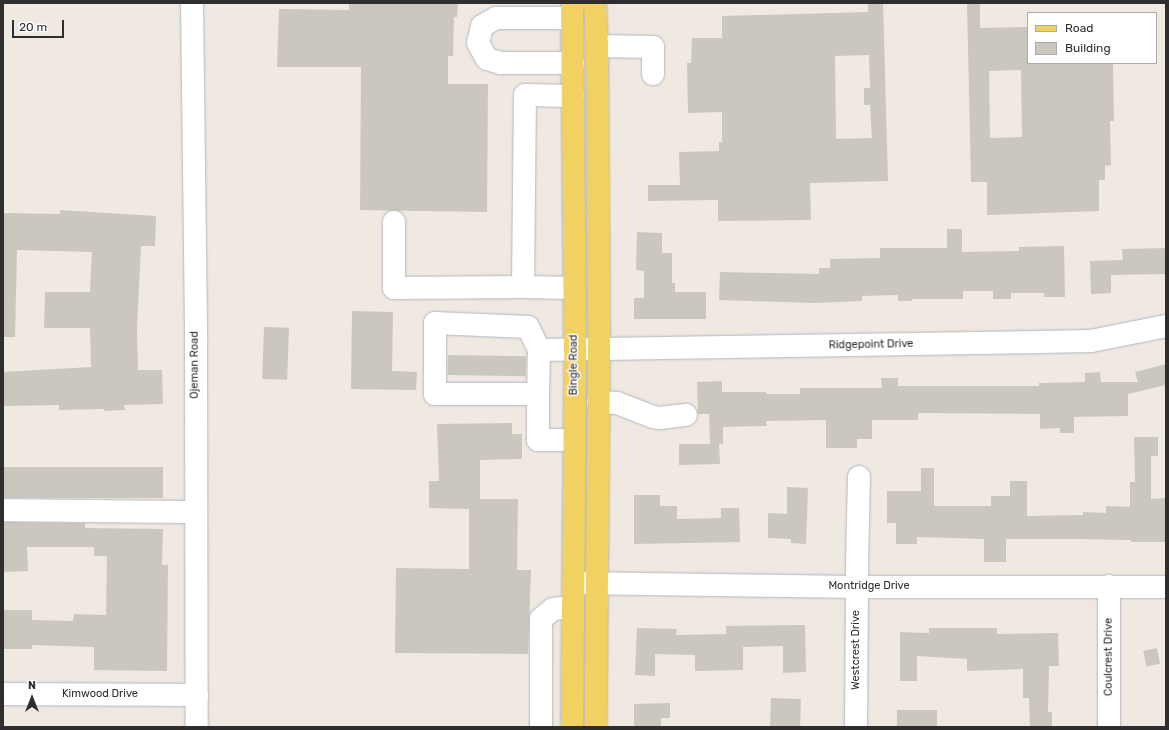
<!DOCTYPE html>
<html>
<head>
<meta charset="utf-8">
<style>
	body { margin:0 }
	#map { position:relative; width:1169px; height:730px; overflow:hidden; background:#efe9e1; font-family:Rubik,sans-serif }
	div>[style] { position:absolute }
	[style*='--x'] { left:calc(var(--x)*1px); top:calc(var(--y)*1px); width:calc(var(--w)*1px); rotate:calc(var(--a)*1deg) }
	.building>* { inset:0; background:#cbc7bf; transform-origin:0 0 }
	.roads { filter:drop-shadow(0 0 1px #b4b7c1) drop-shadow(0 0 1px #b4b7c1) }
	.minor>* { height:22px; margin:-11px; padding:0 11px; transform-origin:11px; border-radius:11px; background:#fff }
	.major>* { height:22px; margin:-11px; padding:0 11px; transform-origin:11px; border-radius:11px; background:#f2d163 }
	span { translate:-50% -50%; white-space:nowrap; text-align:center; line-height:1.15; -webkit-text-stroke:3px #fff; paint-order:stroke }
	.street-label { font-size:11px; color:#2e2e2e }
	.frame { position:absolute; inset:0; border:4px solid #2e2e2e; pointer-events:none }
	.legend { position:absolute; left:1027px; top:12px; width:130px; height:52px; box-sizing:border-box; background:#fff; border:1px solid #ababab; margin:0; padding:5px 7px; list-style:none; font-size:12px; color:#2e2e2e }
	.legend li { display:flex; align-items:center; gap:8px; height:20px }
	.legend b { width:20px; border:1px solid #ababab }
	.north { position:absolute; left:12px; top:678px; width:40px; height:40px; -webkit-text-stroke:3px #fff; paint-order:stroke; rotate:0deg; font-size:11px; font-weight:700; line-height:16px; text-align:center; color:#2e2e2e }
	.north::after { content:''; display:block; margin:auto; width:14px; height:18px; background:#2e2e2e; clip-path:polygon(50% 0,100% 100%,50% 72%,0 100%) }
	.scale { position:absolute; left:12px; top:20px; width:52px; height:18px; box-sizing:border-box; border:2px solid #2e2e2e; border-top:0; padding-left:5px; font-size:12px; line-height:14px; white-space:nowrap; color:#2e2e2e; -webkit-text-stroke:3px #fff; paint-order:stroke }
</style>
</head>
<body>
<div id="map">
	<div class="building">
		<div style="clip-path:polygon(349px 3px,458px 3px,457px 17px,454px 17px,453px 56px,448px 56px,448px 84px,488px 84px,487px 212px,360px 210px,361px 67px,277px 67px,279px 9px,349px 10px)"></div>
		<div style="clip-path:polygon(evenodd,868px 3px,883px 3px,888px 181px,810px 183px,811px 220px,718px 221px,718px 200px,648px 201px,648px 185px,680px 185px,679px 152px,719px 151px,719px 142px,722px 142px,722px 112px,688px 113px,687px 63px,691px 63px,692px 38px,722px 38px,722px 16px,868px 12px,868px 3px,869px 55px,870px 88px,864px 88px,864px 105px,870px 105px,872px 138px,836px 139px,835px 56px,869px 55px)"></div>
		<div style="clip-path:polygon(evenodd,967px 3px,980px 3px,980px 28px,1028px 27px,1028px 63px,1113px 63px,1114px 121px,1110px 121px,1111px 165px,1105px 166px,1105px 180px,1099px 180px,1099px 211px,987px 215px,987px 182px,971px 182px,967px 3px,1021px 70px,1022px 137px,990px 138px,989px 71px,1021px 70px)"></div>
		<div style="clip-path:polygon(60px 210px,156px 216px,155px 246px,141px 246px,137px 329px,138px 370px,162px 370px,163px 404px,124px 405px,125px 410px,104px 411px,104px 409px,59px 410px,59px 405px,3px 406px,3px 372px,91px 367px,90px 328px,44px 328px,45px 292px,90px 292px,92px 252px,17px 250px,15px 337px,3px 337px,3px 213px,60px 214px)"></div>
		<div style="clip-path:polygon(947px 229px,962px 229px,962px 252px,1019px 251px,1019px 247px,1064px 246px,1065px 297px,1044px 297px,1044px 293px,1011px 293px,1011px 299px,993px 299px,993px 291px,963px 291px,963px 299px,912px 299px,912px 301px,898px 301px,898px 295px,862px 296px,862px 301px,813px 303px,719px 300px,720px 272px,819px 274px,819px 268px,830px 268px,830px 259px,880px 258px,880px 248px,947px 248px)"></div>
		<div style="clip-path:polygon(637px 232px,662px 233px,662px 253px,672px 253px,672px 283px,675px 283px,675px 292px,706px 292px,706px 319px,634px 319px,634px 298px,644px 298px,644px 271px,636px 270px)"></div>
		<div style="clip-path:polygon(1166px 248px,1166px 274px,1111px 275px,1111px 293px,1091px 294px,1090px 261px,1123px 260px,1122px 249px)"></div>
		<div style="clip-path:polygon(352px 311px,393px 312px,392px 371px,417px 372px,416px 390px,351px 389px)"></div>
		<div style="left:264px;top:327px;width:25px;height:52px;rotate:2deg"></div>
		<div style="left:448px;top:355px;width:78px;height:20px;rotate:1deg"></div>
		<div style="clip-path:polygon(1166px 364px,1166px 385px,1128px 394px,1128px 416px,1074px 417px,1074px 433px,1060px 433px,1060px 428px,1040px 429px,1040px 414px,918px 413px,918px 420px,872px 420px,872px 439px,857px 439px,857px 448px,826px 448px,826px 420px,766px 421px,767px 426px,723px 427px,723px 444px,719px 444px,720px 464px,679px 465px,679px 444px,710px 444px,709px 414px,698px 414px,697px 382px,722px 381px,722px 392px,766px 392px,766px 394px,800px 394px,800px 388px,882px 388px,881px 378px,898px 378px,898px 386px,1039px 386px,1039px 383px,1085px 382px,1085px 373px,1100px 372px,1101px 382px,1138px 382px,1135px 372px)"></div>
		<div style="clip-path:polygon(512px 423px,512px 434px,522px 434px,522px 459px,480px 460px,480px 499px,518px 499px,517px 570px,531px 570px,528px 654px,395px 653px,396px 568px,469px 569px,469px 509px,429px 508px,429px 481px,439px 481px,437px 424px)"></div>
		<div style="clip-path:polygon(1134px 437px,1158px 437px,1158px 456px,1151px 456px,1151px 499px,1166px 498px,1166px 542px,1131px 542px,1131px 540px,1074px 539px,1006px 539px,1006px 562px,984px 562px,984px 539px,917px 537px,917px 544px,896px 544px,896px 523px,887px 523px,887px 491px,921px 491px,921px 468px,934px 468px,934px 506px,991px 506px,991px 496px,1010px 496px,1010px 481px,1027px 481px,1027px 516px,1083px 515px,1083px 512px,1106px 513px,1106px 506px,1130px 507px,1130px 482px,1135px 482px)"></div>
		<div style="left:3px;top:467px;width:160px;height:31px"></div>
		<div style="clip-path:polygon(787px 487px,808px 488px,806px 544px,791px 543px,791px 539px,768px 538px,768px 513px,787px 514px)"></div>
		<div style="clip-path:polygon(634px 495px,660px 495px,660px 506px,677px 506px,677px 519px,721px 518px,721px 508px,739px 508px,740px 542px,634px 544px)"></div>
		<div style="clip-path:polygon(3px 522px,85px 523px,85px 528px,163px 529px,162px 565px,168px 565px,167px 671px,94px 670px,94px 647px,32px 645px,32px 649px,3px 649px,3px 610px,32px 610px,32px 620px,73px 621px,74px 614px,106px 615px,107px 556px,94px 556px,94px 547px,27px 547px,28px 571px,3px 572px)"></div>
		<div style="clip-path:polygon(805px 625px,806px 672px,783px 673px,783px 646px,743px 647px,743px 670px,695px 671px,695px 655px,655px 654px,655px 676px,635px 675px,637px 628px,677px 629px,676px 635px,726px 634px,726px 626px)"></div>
		<div style="clip-path:polygon(929px 628px,997px 628px,997px 634px,1058px 633px,1059px 666px,1049px 666px,1048px 712px,1052px 712px,1052px 727px,1030px 727px,1029px 698px,1023px 698px,1023px 669px,967px 671px,967px 659px,917px 656px,917px 681px,900px 681px,900px 632px,929px 633px)"></div>
		<div style="left:1157px;top:648px;width:16px;height:14px;rotate:79deg"></div>
		<div style="left:771px;top:698px;width:30px;height:29px;rotate:2deg"></div>
		<div style="clip-path:polygon(670px 703px,670px 718px,661px 718px,661px 727px,634px 727px,634px 704px)"></div>
		<div style="left:937px;top:710px;width:17px;height:40px;rotate:90deg"></div>
	</div>
	<div class="roads">
		<div class="minor">
			<div style="--x:192;--y:3;--w:342;--a:89.3"></div>
			<div style="--x:196;--y:345;--w:382;--a:89.9"></div>
			<div style="--x:572;--y:18;--w:76;--a:180"></div>
			<div style="--x:496;--y:18;--w:16;--a:150"></div>
			<div style="--x:482;--y:26;--w:17;--a:103"></div>
			<div style="--x:478;--y:43;--w:18;--a:61"></div>
			<div style="--x:487;--y:59;--w:15;--a:16"></div>
			<div style="--x:501;--y:63;--w:72;--a:0"></div>
			<div style="--x:597;--y:46;--w:56;--a:1"></div>
			<div style="--x:653;--y:47;--w:27;--a:90"></div>
			<div style="--x:573;--y:96;--w:48;--a:-178.8"></div>
			<div style="--x:525;--y:95;--w:192;--a:90.6"></div>
			<div style="--x:523;--y:287;--w:51;--a:1.1"></div>
			<div style="--x:394;--y:222;--w:66;--a:90"></div>
			<div style="--x:394;--y:288;--w:129;--a:-0.4"></div>
			<div style="--x:538;--y:394;--w:44;--a:-88.7"></div>
			<div style="--x:598;--y:402;--w:19;--a:3"></div>
			<div style="--x:617;--y:403;--w:39;--a:21"></div>
			<div style="--x:653;--y:417;--w:7;--a:8"></div>
			<div style="--x:660;--y:418;--w:26;--a:-7"></div>
			<div style="--x:574;--y:440;--w:36;--a:180"></div>
			<div style="--x:538;--y:440;--w:46;--a:-90"></div>
			<div style="--x:538;--y:394;--w:103;--a:180"></div>
			<div style="--x:435;--y:394;--w:71;--a:-90"></div>
			<div style="--x:435;--y:323;--w:93;--a:2.5"></div>
			<div style="--x:528;--y:327;--w:25;--a:64"></div>
			<div style="--x:539;--y:350;--w:552;--a:-0.93"></div>
			<div style="--x:1091;--y:341;--w:76;--a:-11.3"></div>
			<div style="--x:3;--y:510;--w:193;--a:0.6"></div>
			<div style="--x:573;--y:583;--w:284;--a:0.8"></div>
			<div style="--x:857;--y:587;--w:309;--a:0"></div>
			<div style="--x:3;--y:694;--w:194;--a:0.3"></div>
			<div style="--x:541;--y:727;--w:108;--a:-90"></div>
			<div style="--x:541;--y:619;--w:16;--a:-40"></div>
			<div style="--x:553;--y:609;--w:19;--a:-6"></div>
			<div style="--x:856;--y:727;--w:163;--a:-89.6"></div>
			<div style="--x:857;--y:564;--w:87;--a:-88.7"></div>
			<div style="--x:1109;--y:727;--w:141;--a:-90"></div>
		</div>
		<div class="major">
			<div style="--x:595;--y:3;--w:43;--a:87.3"></div>
			<div style="--x:597;--y:46;--w:303;--a:89.6"></div>
			<div style="--x:599;--y:349;--w:378;--a:90.5"></div>
			<div style="--x:572;--y:727;--w:378;--a:-89.5"></div>
			<div style="--x:575;--y:349;--w:343;--a:-90.5"></div>
			<div style="--x:572;--y:6;--w:4;--a:-45"></div>
		</div>
	</div>
	<div class="street-label">
		<span style="left:871px;top:345px;rotate:-1deg">Ridgepoint Drive</span>
		<span style="left:195px;top:365px;rotate:-90deg">Ojeman Road</span>
		<span style="left:574px;top:365px;rotate:-90deg">Bingle Road</span>
		<span style="left:869px;top:586px">Montridge Drive</span>
		<span style="left:856px;top:650px;rotate:-90deg">Westcrest Drive</span>
		<span style="left:1109px;top:657px;rotate:-90deg">Coulcrest Drive</span>
		<span style="left:100px;top:694px">Kimwood Drive</span>
	</div>
	<div class="frame"></div>
	<ul class="legend">
	<li><b style="height:5px;background:#f2d163"></b>Road</li>
	<li><b style="height:11px;background:#cbc7bf"></b>Building</li>
	</ul>
	<div class="north">N</div>
	<div class="scale">20 m</div>
</div>
</body>
</html>
